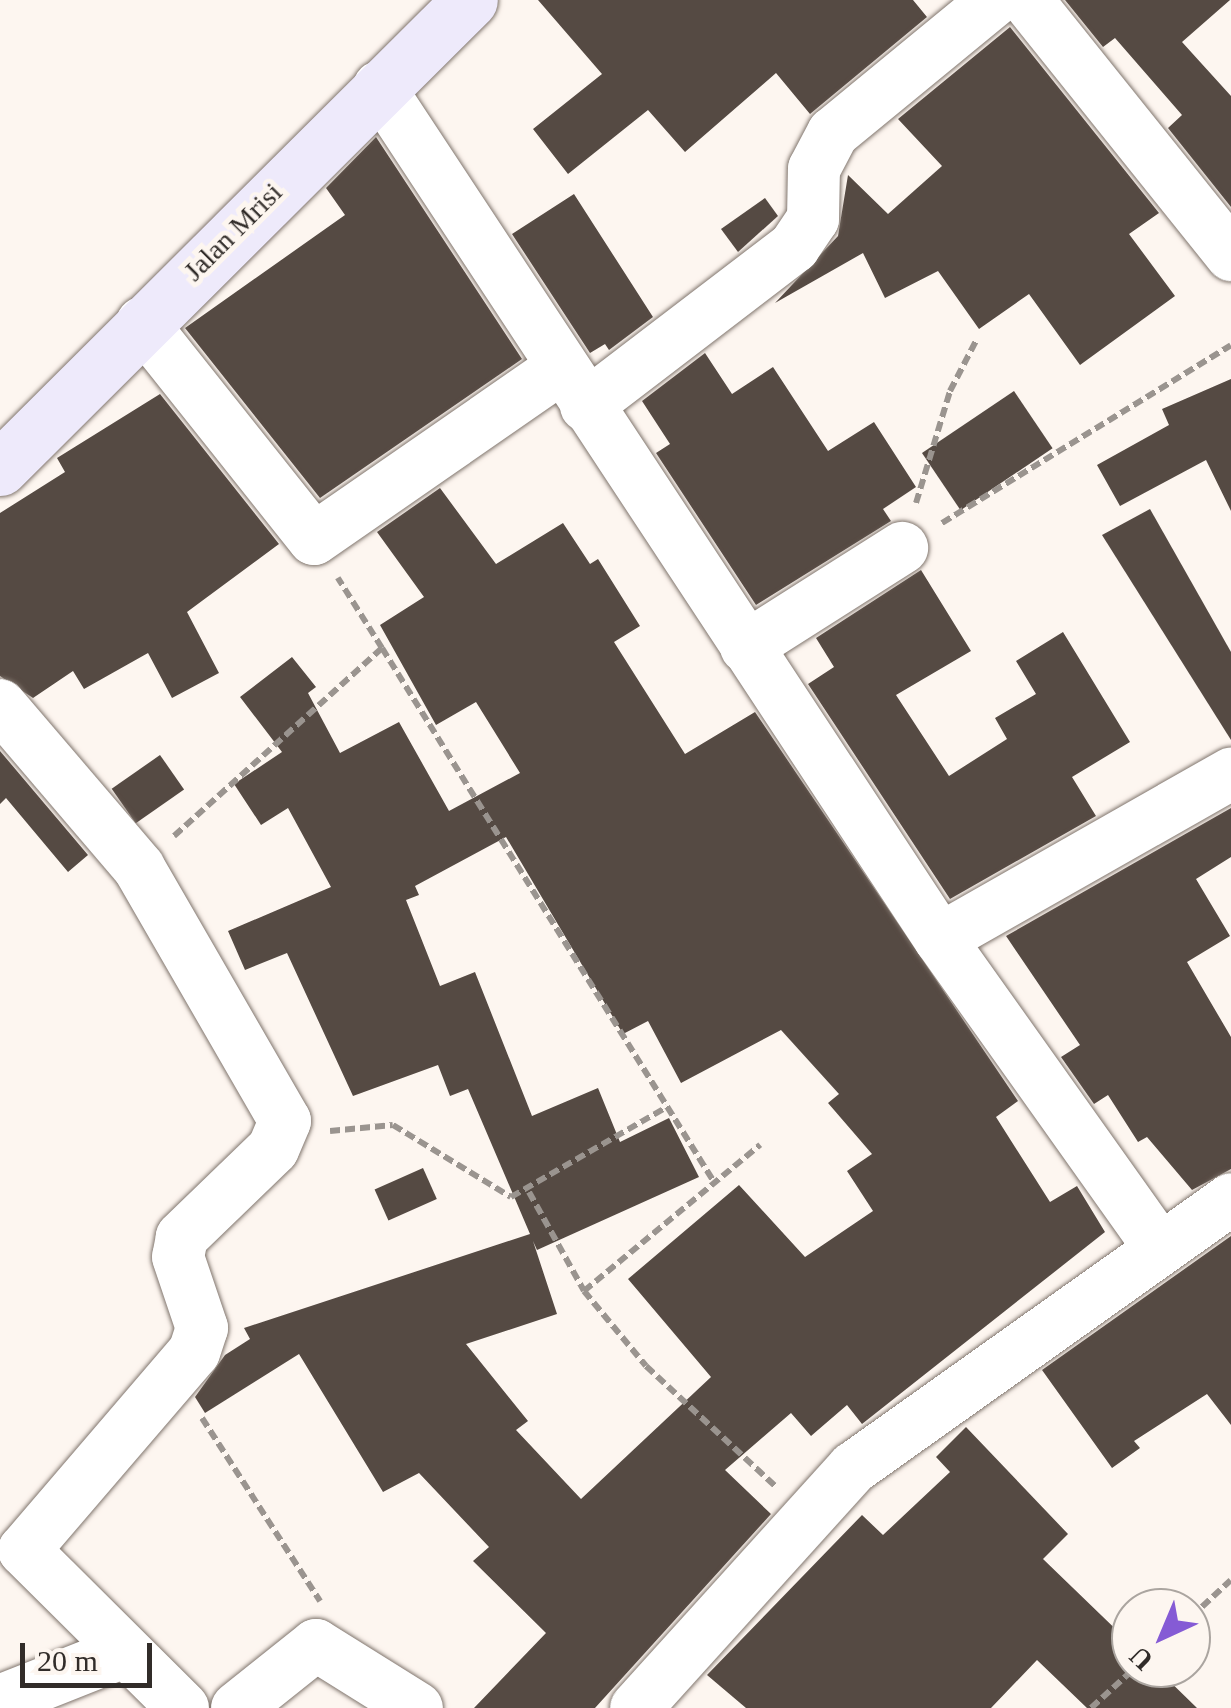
<!DOCTYPE html>
<html>
<head>
<meta charset="utf-8">
<style>
	body { margin:0 }
	#map { position:relative; width:1231px; height:1708px; overflow:hidden; background:#fdf6f0; font-family:Georgia,serif }
	div>[style] { position:absolute }
	[style*='--x'] { left:calc(var(--x)*1px); top:calc(var(--y)*1px); width:calc(var(--w)*1px); rotate:calc(var(--a)*1deg) }
	.building>* { inset:0; background:#554a43; transform-origin:0 0 }
	.path>* { height:6px; margin-top:-3px; transform-origin:0; background:repeating-linear-gradient(90deg,#9a948f 0 10px,transparent 0 15px) }
	.roads { filter:drop-shadow(0 0 2px #80756d) drop-shadow(0 0 2px #80756d) }
	.street>* { height:52px; margin:-26px; padding:0 26px; transform-origin:26px; border-radius:26px; background:#fff }
	.secondary>* { height:55px; margin:-27.5px; padding:0 27.5px; transform-origin:27.5px; border-radius:27.5px; background:#eeeafb }
	span { translate:-50% -50%; white-space:nowrap; text-align:center; line-height:1.15; -webkit-text-stroke:10px #fdf6f0; paint-order:stroke }
	.street-label { font-size:28px; color:#312c29 }
	.north { position:absolute; left:1111px; top:1588px; width:100px; height:100px; box-sizing:border-box; background:#fdf6f0; border:2px solid #aba5a0; border-radius:50%; rotate:224deg; font-size:28px; font-weight:700; line-height:40px; text-align:center; color:#312c29 }
	.north::after { content:''; display:block; margin:auto; width:35px; height:45px; background:#855bd5; clip-path:polygon(50% 0,100% 100%,50% 72%,0 100%) }
	.scale { position:absolute; left:20px; top:1643px; width:132px; height:45px; box-sizing:border-box; border:5px solid #312c29; border-top:0; padding-left:12px; font-size:30px; line-height:35px; white-space:nowrap; color:#312c29; -webkit-text-stroke:8px #fdf6f0; paint-order:stroke }
</style>
</head>
<body>
<div id="map">
	<div class="building">
		<div style="clip-path:polygon(538px 0,913px 0,927px 17px,810px 114px,776px 73px,685px 152px,648px 110px,568px 174px,533px 129px,602px 74px)"></div>
		<div style="clip-path:polygon(1065px 0,1230px 0,1182px 42px,1231px 96px,1231px 207px,1168px 128px,1182px 115px,1115px 38px,1103px 47px)"></div>
		<div style="clip-path:polygon(1010px 27px,1159px 213px,1129px 234px,1175px 296px,1080px 365px,1029px 294px,979px 329px,938px 271px,885px 298px,863px 253px,775px 303px,838px 236px,848px 175px,888px 214px,942px 166px,898px 119px)"></div>
		<div style="clip-path:polygon(376px 137px,522px 359px,320px 498px,185px 328px,345px 215px,326px 188px)"></div>
		<div style="clip-path:polygon(574px 194px,653px 317px,609px 350px,605px 344px,590px 353px,512px 234px)"></div>
		<div style="clip-path:polygon(765px 198px,778px 216px,738px 252px,721px 229px)"></div>
		<div style="clip-path:polygon(705px 353px,732px 394px,773px 367px,828px 451px,874px 422px,916px 487px,883px 509px,891px 521px,756px 605px,656px 453px,670px 444px,642px 401px)"></div>
		<div style="clip-path:polygon(1231px 379px,1231px 511px,1206px 460px,1120px 506px,1097px 465px,1169px 425px,1162px 409px)"></div>
		<div style="left:1014px;top:391px;width:69px;height:111px;rotate:56deg"></div>
		<div style="clip-path:polygon(160px 394px,279px 544px,187px 612px,219px 673px,172px 698px,148px 653px,84px 689px,73px 671px,33px 698px,0 676px,0 513px,65px 472px,57px 458px)"></div>
		<div style="clip-path:polygon(evenodd,440px 488px,496px 564px,563px 523px,590px 564px,598px 559px,640px 626px,614px 642px,685px 754px,755px 712px,1018px 1101px,996px 1117px,1050px 1202px,1077px 1186px,1105px 1232px,862px 1424px,847px 1405px,811px 1436px,791px 1413px,725px 1470px,771px 1514px,595px 1708px,474px 1708px,546px 1633px,473px 1561px,489px 1547px,419px 1473px,383px 1492px,299px 1354px,205px 1413px,195px 1397px,225px 1355px,250px 1339px,244px 1328px,530px 1234px,468px 1089px,450px 1096px,438px 1065px,353px 1096px,287px 953px,245px 970px,228px 931px,331px 887px,288px 808px,261px 825px,234px 784px,282px 752px,240px 697px,292px 657px,316px 687px,308px 693px,340px 753px,399px 722px,449px 811px,520px 773px,476px 702px,436px 725px,380px 625px,424px 597px,377px 532px,440px 488px,506px 837px,623px 1034px,648px 1021px,681px 1083px,781px 1030px,839px 1094px,828px 1103px,872px 1154px,847px 1171px,873px 1211px,805px 1257px,739px 1185px,628px 1279px,711px 1377px,581px 1499px,516px 1430px,528px 1421px,466px 1344px,557px 1314px,533px 1241px,537px 1250px,699px 1177px,669px 1118px,620px 1142px,598px 1088px,532px 1116px,475px 972px,440px 986px,406px 900px,419px 895px,415px 886px,506px 837px)"></div>
		<div style="clip-path:polygon(1150px 509px,1231px 652px,1231px 740px,1102px 535px)"></div>
		<div style="clip-path:polygon(921px 570px,971px 651px,896px 695px,949px 776px,1007px 739px,995px 718px,1036px 694px,1016px 661px,1063px 632px,1130px 742px,1072px 777px,1096px 816px,950px 899px,808px 684px,834px 667px,816px 638px)"></div>
		<div style="clip-path:polygon(0 751px,88px 855px,68px 872px,6px 798px,0 804px)"></div>
		<div style="left:160px;top:755px;width:42px;height:59px;rotate:55deg"></div>
		<div style="clip-path:polygon(1231px 808px,1231px 857px,1196px 879px,1230px 936px,1187px 962px,1231px 1037px,1231px 1169px,1192px 1190px,1147px 1137px,1138px 1142px,1108px 1095px,1094px 1104px,1061px 1057px,1080px 1045px,1006px 936px)"></div>
		<div style="left:423px;top:1168px;width:34px;height:53px;rotate:66deg"></div>
		<div style="clip-path:polygon(1231px 1236px,1231px 1425px,1207px 1394px,1134px 1441px,1140px 1448px,1112px 1468px,1042px 1370px)"></div>
		<div style="clip-path:polygon(966px 1427px,1068px 1534px,1043px 1559px,1131px 1644px,1131px 1668px,1156px 1668px,1197px 1708px,1087px 1708px,1037px 1660px,991px 1708px,746px 1708px,707px 1675px,862px 1515px,883px 1535px,950px 1472px,936px 1457px)"></div>
	</div>
	<div class="path">
		<div style="--x:916;--y:503;--w:117;--a:-73.1"></div>
		<div style="--x:950;--y:391;--w:59;--a:-62.6"></div>
		<div style="--x:942;--y:523;--w:339;--a:-31.6"></div>
		<div style="--x:382;--y:648;--w:629;--a:58.13"></div>
		<div style="--x:174;--y:836;--w:280;--a:-42.1"></div>
		<div style="--x:382;--y:648;--w:83;--a:-122.2"></div>
		<div style="--x:330;--y:1131;--w:63;--a:-5.4"></div>
		<div style="--x:393;--y:1125;--w:138;--a:31.4"></div>
		<div style="--x:511;--y:1197;--w:180;--a:-30"></div>
		<div style="--x:529;--y:1192;--w:113;--a:60.9"></div>
		<div style="--x:584;--y:1291;--w:97;--a:50.4"></div>
		<div style="--x:646;--y:1366;--w:176;--a:42.9"></div>
		<div style="--x:584;--y:1291;--w:229;--a:-39.7"></div>
		<div style="--x:202;--y:1418;--w:218;--a:57.2"></div>
		<div style="--x:1191;--y:1617;--w:54;--a:-42.8"></div>
		<div style="--x:1091;--y:1708;--w:59;--a:-42.3"></div>
	</div>
	<div class="roads">
		<div class="street">
			<div style="--x:1027;--y:0;--w:327;--a:51.3"></div>
			<div style="--x:379;--y:87;--w:1020;--a:56.64"></div>
			<div style="--x:940;--y:939;--w:377;--a:54.6"></div>
			<div style="--x:142;--y:323;--w:276;--a:51.5"></div>
			<div style="--x:314;--y:539;--w:300;--a:-34.7"></div>
			<div style="--x:586;--y:406;--w:262;--a:-37.4"></div>
			<div style="--x:794;--y:247;--w:34;--a:-56"></div>
			<div style="--x:813;--y:219;--w:50;--a:-88.9"></div>
			<div style="--x:814;--y:169;--w:41;--a:-62.2"></div>
			<div style="--x:833;--y:133;--w:210;--a:-39.4"></div>
			<div style="--x:746;--y:647;--w:185;--a:-32.4"></div>
			<div style="--x:0;--y:705;--w:214;--a:49.5"></div>
			<div style="--x:139;--y:868;--w:292;--a:60"></div>
			<div style="--x:285;--y:1121;--w:30;--a:113"></div>
			<div style="--x:273;--y:1149;--w:127;--a:136"></div>
			<div style="--x:182;--y:1237;--w:20;--a:101"></div>
			<div style="--x:178;--y:1257;--w:75;--a:71.3"></div>
			<div style="--x:202;--y:1328;--w:25;--a:108"></div>
			<div style="--x:194;--y:1352;--w:261;--a:130.6"></div>
			<div style="--x:24;--y:1550;--w:224;--a:44.8"></div>
			<div style="--x:940;--y:939;--w:335;--a:-29.6"></div>
			<div style="--x:0;--y:1701;--w:130;--a:-21.6"></div>
			<div style="--x:237;--y:1708;--w:101;--a:-38.6"></div>
			<div style="--x:316;--y:1645;--w:119;--a:32"></div>
			<div style="--x:636;--y:1708;--w:324;--a:-47.9"></div>
			<div style="--x:853;--y:1468;--w:464;--a:-35.4"></div>
		</div>
		<div class="secondary">
			<div style="--x:0;--y:468;--w:663;--a:-44.88"></div>
		</div>
	</div>
	<div class="street-label">
		<span style="left:233px;top:232px;rotate:-45deg">Jalan Mrisi</span>
	</div>
	<div class="north">U</div>
	<div class="scale">20 m</div>
</div>
</body>
</html>
